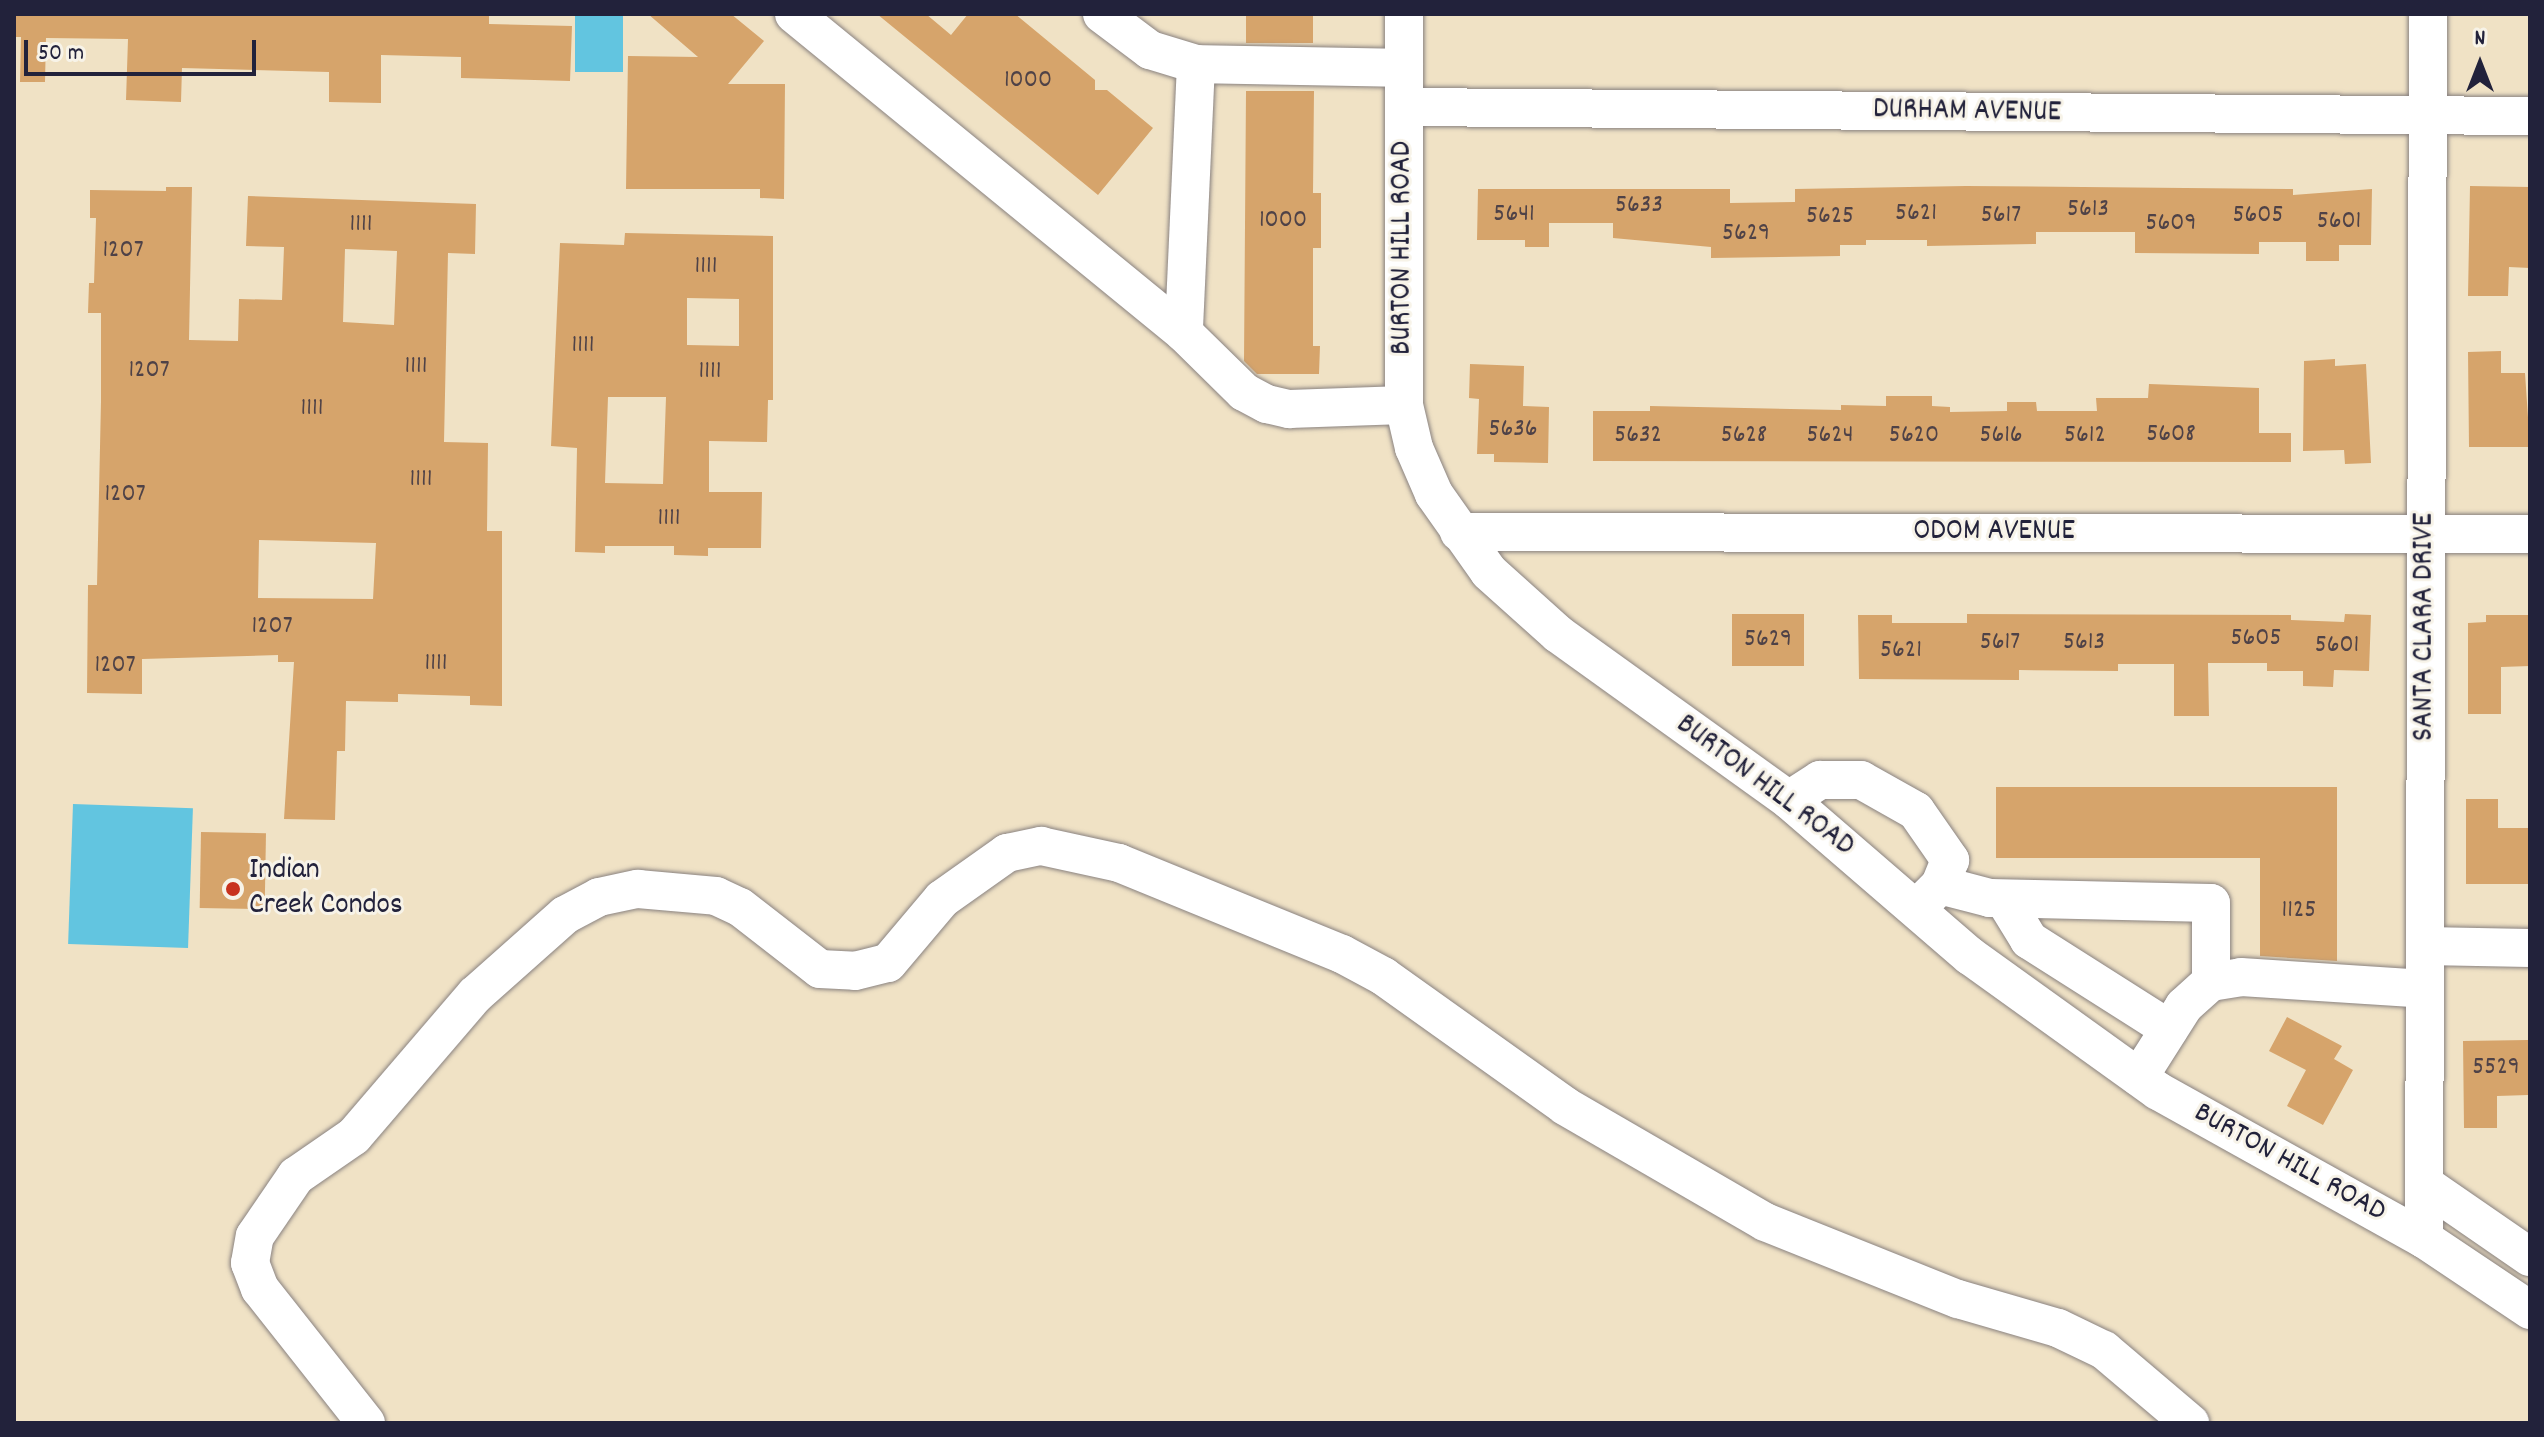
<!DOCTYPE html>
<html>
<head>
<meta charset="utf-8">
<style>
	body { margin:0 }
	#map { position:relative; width:2544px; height:1437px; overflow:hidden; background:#f0e2c5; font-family:Dekko,sans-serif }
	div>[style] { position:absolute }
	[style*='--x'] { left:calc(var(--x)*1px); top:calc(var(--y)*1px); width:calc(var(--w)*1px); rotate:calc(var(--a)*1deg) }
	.water>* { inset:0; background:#62c5e0; transform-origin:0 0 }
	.building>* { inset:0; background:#d6a46b; transform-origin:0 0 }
	.roads { filter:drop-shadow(0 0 2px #898280) drop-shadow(0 0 2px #898280) }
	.minor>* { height:38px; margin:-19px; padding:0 19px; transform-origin:19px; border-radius:19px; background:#fff }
	.dots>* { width:22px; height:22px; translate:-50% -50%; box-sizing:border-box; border:4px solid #f7f3e8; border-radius:50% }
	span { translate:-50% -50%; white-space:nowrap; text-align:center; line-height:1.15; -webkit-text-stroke:6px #f7f3e8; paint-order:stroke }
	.number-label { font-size:26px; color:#4f4247 }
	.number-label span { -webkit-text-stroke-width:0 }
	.street-label { font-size:30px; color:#22223b }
	.poi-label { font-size:30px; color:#22223b }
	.left { translate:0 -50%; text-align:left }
	.frame { position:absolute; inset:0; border:16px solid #22223b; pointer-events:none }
	.north { position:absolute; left:2440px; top:24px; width:80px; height:80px; -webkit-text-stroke:6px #f7f3e8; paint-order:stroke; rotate:0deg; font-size:22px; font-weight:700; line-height:32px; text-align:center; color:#22223b }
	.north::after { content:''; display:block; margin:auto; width:28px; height:36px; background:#22223b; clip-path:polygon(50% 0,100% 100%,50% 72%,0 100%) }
	.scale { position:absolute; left:24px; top:40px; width:232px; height:36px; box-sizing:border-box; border:4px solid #22223b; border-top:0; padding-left:10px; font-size:24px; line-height:28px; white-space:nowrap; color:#22223b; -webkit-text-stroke:6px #f7f3e8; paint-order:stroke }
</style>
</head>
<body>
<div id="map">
	<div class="water">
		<div style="left:575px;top:14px;width:48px;height:58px"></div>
		<div style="left:73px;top:804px;width:120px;height:140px;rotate:2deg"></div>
	</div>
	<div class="building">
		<div style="clip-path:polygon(14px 14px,489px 14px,489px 24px,572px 26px,570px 81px,461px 78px,461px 57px,381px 55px,381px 103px,329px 102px,329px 72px,182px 68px,181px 102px,126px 100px,128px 39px,46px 38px,45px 82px,20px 82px,21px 37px,14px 37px)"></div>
		<div style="clip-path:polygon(648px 14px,731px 14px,764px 41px,728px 84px,785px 84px,784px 199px,760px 198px,760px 189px,626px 189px,628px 56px,698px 57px)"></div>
		<div style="clip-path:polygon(877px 14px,926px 14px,951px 35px,968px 14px,1015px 14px,1095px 80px,1095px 90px,1107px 90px,1153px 128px,1098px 195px)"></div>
		<div style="left:1246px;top:14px;width:67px;height:29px"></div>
		<div style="clip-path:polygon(1246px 91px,1314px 91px,1313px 193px,1321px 193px,1321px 248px,1313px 248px,1313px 346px,1320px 346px,1319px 374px,1257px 374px,1244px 361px)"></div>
		<div style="clip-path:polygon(1966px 186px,2293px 189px,2293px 195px,2372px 189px,2371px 245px,2339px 245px,2339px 261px,2306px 261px,2306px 242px,2259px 242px,2259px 254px,2135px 253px,2135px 232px,2036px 232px,2036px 244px,1927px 246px,1927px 240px,1866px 240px,1866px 245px,1840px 245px,1840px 256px,1711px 258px,1711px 247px,1613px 238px,1613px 223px,1549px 223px,1549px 247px,1525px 247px,1525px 240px,1477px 240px,1478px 189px,1730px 189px,1730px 203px,1795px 202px,1795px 189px)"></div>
		<div style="clip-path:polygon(2470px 186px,2530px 187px,2530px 268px,2509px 267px,2508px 296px,2468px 296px)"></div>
		<div style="clip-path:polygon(evenodd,166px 187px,192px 187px,189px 340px,238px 341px,239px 299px,282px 300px,284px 247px,246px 246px,248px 196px,476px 204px,475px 254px,448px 253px,444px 442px,488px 443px,487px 531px,502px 531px,502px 706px,470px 705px,470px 696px,398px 694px,398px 702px,346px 701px,345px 751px,337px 751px,335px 820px,284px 819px,294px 662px,278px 662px,278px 655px,142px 659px,142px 694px,87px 693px,88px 585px,97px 585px,101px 401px,101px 313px,88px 313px,89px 283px,94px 283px,96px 218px,90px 218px,90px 190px,166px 191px,166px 187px,345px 249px,397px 251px,394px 325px,343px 322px,345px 249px,166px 187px,259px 540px,376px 543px,373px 599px,258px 598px,259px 540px)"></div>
		<div style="clip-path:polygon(evenodd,625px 233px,773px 236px,773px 400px,768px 400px,767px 442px,709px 441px,709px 492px,762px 492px,761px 548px,708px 548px,708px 556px,674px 555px,674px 546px,605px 546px,605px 553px,575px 552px,577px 448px,551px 446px,560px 243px,624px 245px,625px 233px,687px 298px,739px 299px,739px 346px,687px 345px,687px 298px,625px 233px,608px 397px,666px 397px,663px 484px,605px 483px,608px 397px)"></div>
		<div style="clip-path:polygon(2501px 351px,2501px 373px,2525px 373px,2530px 447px,2469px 447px,2468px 352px)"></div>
		<div style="clip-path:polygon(2335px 359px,2335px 366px,2366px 364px,2371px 463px,2345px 464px,2344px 450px,2303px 451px,2304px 361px)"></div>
		<div style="clip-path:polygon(1470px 364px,1524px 366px,1523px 406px,1549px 407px,1548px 463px,1494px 462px,1494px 454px,1477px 454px,1479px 399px,1469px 398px)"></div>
		<div style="clip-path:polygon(2149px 384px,2259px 388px,2259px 433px,2291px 433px,2291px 462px,1593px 461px,1593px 411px,1650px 411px,1650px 406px,1841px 410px,1841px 405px,1886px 406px,1886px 396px,1932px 396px,1932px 406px,1950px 407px,1950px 412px,2007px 411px,2007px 402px,2036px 402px,2037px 411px,2097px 411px,2096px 398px,2148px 398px)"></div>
		<div style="left:1732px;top:614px;width:72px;height:52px"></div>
		<div style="clip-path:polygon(1967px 614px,2291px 615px,2291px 620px,2344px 622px,2345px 614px,2371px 615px,2369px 671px,2334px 670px,2333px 687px,2303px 686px,2303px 671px,2267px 671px,2267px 663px,2208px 663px,2209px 716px,2174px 716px,2174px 664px,2118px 664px,2118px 671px,2019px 670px,2019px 680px,1859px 679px,1858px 615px,1892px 615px,1892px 623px,1967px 623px)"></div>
		<div style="clip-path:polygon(2486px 615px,2530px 615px,2530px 666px,2501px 667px,2501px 714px,2468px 714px,2468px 623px,2486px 622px)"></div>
		<div style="clip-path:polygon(1996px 787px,2337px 787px,2337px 961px,2260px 956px,2260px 858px,1996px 858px)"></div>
		<div style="clip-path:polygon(2466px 799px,2498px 799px,2498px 828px,2530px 828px,2530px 884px,2466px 884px)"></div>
		<div style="left:201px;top:832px;width:65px;height:76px;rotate:1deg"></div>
		<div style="clip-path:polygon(2287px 1017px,2342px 1046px,2334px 1059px,2353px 1070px,2323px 1125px,2287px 1106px,2306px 1070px,2269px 1051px)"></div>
		<div style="clip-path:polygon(2528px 1040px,2528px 1095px,2497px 1096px,2497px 1128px,2464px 1128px,2463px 1041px)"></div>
	</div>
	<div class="roads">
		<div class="minor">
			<div style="--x:794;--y:14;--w:504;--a:39.28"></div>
			<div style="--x:1102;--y:14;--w:60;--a:36.9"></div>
			<div style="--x:1150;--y:50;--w:48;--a:16.9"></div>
			<div style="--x:1196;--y:64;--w:208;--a:1.1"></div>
			<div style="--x:1404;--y:14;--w:391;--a:90"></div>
			<div style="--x:1404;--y:405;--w:44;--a:76.9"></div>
			<div style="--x:1414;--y:448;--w:50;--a:66.5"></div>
			<div style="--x:1434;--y:494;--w:95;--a:54.8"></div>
			<div style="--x:1489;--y:572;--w:93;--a:41.9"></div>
			<div style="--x:1558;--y:634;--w:284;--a:35.7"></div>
			<div style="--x:1789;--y:800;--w:239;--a:40.8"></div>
			<div style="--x:1970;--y:956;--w:231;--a:35.7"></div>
			<div style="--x:2158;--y:1091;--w:304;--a:29.1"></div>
			<div style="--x:2424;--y:1239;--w:128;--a:33.8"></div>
			<div style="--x:1196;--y:64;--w:269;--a:92.6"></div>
			<div style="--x:1184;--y:333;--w:84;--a:44.5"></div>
			<div style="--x:1244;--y:392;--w:26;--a:28"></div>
			<div style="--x:1267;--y:404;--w:23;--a:13"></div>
			<div style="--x:1289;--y:409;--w:115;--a:-2"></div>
			<div style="--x:1404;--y:107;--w:1126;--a:0.46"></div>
			<div style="--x:1459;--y:532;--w:1071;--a:0.11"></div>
			<div style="--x:1789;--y:800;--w:37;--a:-33"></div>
			<div style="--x:1820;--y:780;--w:41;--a:0"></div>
			<div style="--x:1861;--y:780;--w:63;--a:29.4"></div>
			<div style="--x:1916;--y:811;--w:60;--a:55.2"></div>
			<div style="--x:1950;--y:860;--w:27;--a:112"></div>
			<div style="--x:1940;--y:885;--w:24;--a:135"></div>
			<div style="--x:1940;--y:885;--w:52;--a:14.6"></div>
			<div style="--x:1990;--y:898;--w:221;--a:1.3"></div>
			<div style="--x:2211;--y:903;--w:79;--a:90"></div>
			<div style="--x:2004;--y:899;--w:48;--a:58.6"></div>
			<div style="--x:2029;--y:940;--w:166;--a:32.4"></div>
			<div style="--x:2425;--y:946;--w:105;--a:1.1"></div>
			<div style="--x:2139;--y:1077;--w:84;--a:-57.6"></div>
			<div style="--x:2184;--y:1006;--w:36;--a:-42"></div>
			<div style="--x:2211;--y:982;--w:30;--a:-9"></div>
			<div style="--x:2241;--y:977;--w:184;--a:3.7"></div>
			<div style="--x:2424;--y:1184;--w:129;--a:34.6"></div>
			<div style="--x:2424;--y:1239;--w:1225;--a:-89.81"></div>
			<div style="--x:366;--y:1423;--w:171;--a:-128.3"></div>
			<div style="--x:260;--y:1289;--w:28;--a:-111"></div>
			<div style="--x:250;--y:1263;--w:27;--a:-80"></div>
			<div style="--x:255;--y:1236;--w:73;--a:-55.7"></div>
			<div style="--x:296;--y:1176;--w:70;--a:-34.6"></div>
			<div style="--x:354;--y:1136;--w:186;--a:-49.4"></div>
			<div style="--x:475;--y:995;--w:120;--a:-41.6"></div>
			<div style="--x:565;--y:915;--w:38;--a:-28"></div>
			<div style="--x:599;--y:897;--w:40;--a:-12"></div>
			<div style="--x:638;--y:889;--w:78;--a:5.1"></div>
			<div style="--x:716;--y:896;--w:26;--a:25"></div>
			<div style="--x:740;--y:907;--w:101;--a:37.8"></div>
			<div style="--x:820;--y:969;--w:35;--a:3"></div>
			<div style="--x:855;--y:971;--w:34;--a:-14"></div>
			<div style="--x:888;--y:963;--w:84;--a:-49.8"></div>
			<div style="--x:942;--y:899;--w:80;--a:-35.3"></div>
			<div style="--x:1007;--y:853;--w:35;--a:-12"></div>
			<div style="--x:1041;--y:846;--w:80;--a:12.3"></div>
			<div style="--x:1119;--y:863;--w:241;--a:22.2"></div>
			<div style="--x:1342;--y:954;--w:47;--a:28.2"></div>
			<div style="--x:1383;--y:976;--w:224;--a:35.5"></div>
			<div style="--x:1565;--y:1106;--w:231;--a:30.1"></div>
			<div style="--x:1765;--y:1222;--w:208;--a:21.8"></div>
			<div style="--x:1958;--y:1299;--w:104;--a:16.2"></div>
			<div style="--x:2058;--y:1328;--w:51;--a:25.6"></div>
			<div style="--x:2104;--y:1350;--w:113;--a:40.3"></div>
		</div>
	</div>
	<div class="dots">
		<div style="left:233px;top:889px;background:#c8321e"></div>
	</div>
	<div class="number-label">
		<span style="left:1028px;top:81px">1000</span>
		<span style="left:1639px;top:206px">5633</span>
		<span style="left:2088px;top:210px">5613</span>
		<span style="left:1916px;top:214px">5621</span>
		<span style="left:1514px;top:215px">5641</span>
		<span style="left:2001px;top:216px">5617</span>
		<span style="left:2258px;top:216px">5605</span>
		<span style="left:1830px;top:217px">5625</span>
		<span style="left:1283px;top:221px">1000</span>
		<span style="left:2339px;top:222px">5601</span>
		<span style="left:2171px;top:224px">5609</span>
		<span style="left:361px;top:225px">1111</span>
		<span style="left:1746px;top:234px">5629</span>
		<span style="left:123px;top:251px">1207</span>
		<span style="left:706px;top:267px">1111</span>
		<span style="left:583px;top:346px">1111</span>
		<span style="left:416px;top:367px">1111</span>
		<span style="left:149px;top:371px">1207</span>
		<span style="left:710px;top:372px">1111</span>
		<span style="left:312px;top:409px">1111</span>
		<span style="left:1513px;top:430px">5636</span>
		<span style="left:2171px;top:435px">5608</span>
		<span style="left:1638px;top:436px">5632</span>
		<span style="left:1744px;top:436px">5628</span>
		<span style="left:1830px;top:436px">5624</span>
		<span style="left:1914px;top:436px">5620</span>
		<span style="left:2001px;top:436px">5616</span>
		<span style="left:2085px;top:436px">5612</span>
		<span style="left:421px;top:480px">1111</span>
		<span style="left:125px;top:495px">1207</span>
		<span style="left:669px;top:519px">1111</span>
		<span style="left:272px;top:627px">1207</span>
		<span style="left:2256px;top:639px">5605</span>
		<span style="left:1768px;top:640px">5629</span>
		<span style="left:2000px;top:643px">5617</span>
		<span style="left:2084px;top:643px">5613</span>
		<span style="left:2337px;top:646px">5601</span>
		<span style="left:1901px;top:651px">5621</span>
		<span style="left:436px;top:664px">1111</span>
		<span style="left:115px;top:666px">1207</span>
		<span style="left:2299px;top:911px">1125</span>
		<span style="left:2496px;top:1068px">5529</span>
	</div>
	<div class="street-label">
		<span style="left:1967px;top:113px;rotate:1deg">DURHAM AVENUE</span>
		<span style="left:1404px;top:248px;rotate:-90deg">BURTON HILL ROAD</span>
		<span style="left:1994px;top:533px">ODOM AVENUE</span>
		<span style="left:2426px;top:627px;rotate:-90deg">SANTA CLARA DRIVE</span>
		<span style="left:1764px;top:787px;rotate:37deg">BURTON HILL ROAD</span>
		<span style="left:2289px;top:1164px;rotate:29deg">BURTON HILL ROAD</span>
	</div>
	<div class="poi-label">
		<span class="left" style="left:249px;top:889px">Indian<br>Creek Condos</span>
	</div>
	<div class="frame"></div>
	<div class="north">N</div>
	<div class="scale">50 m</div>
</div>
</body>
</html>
